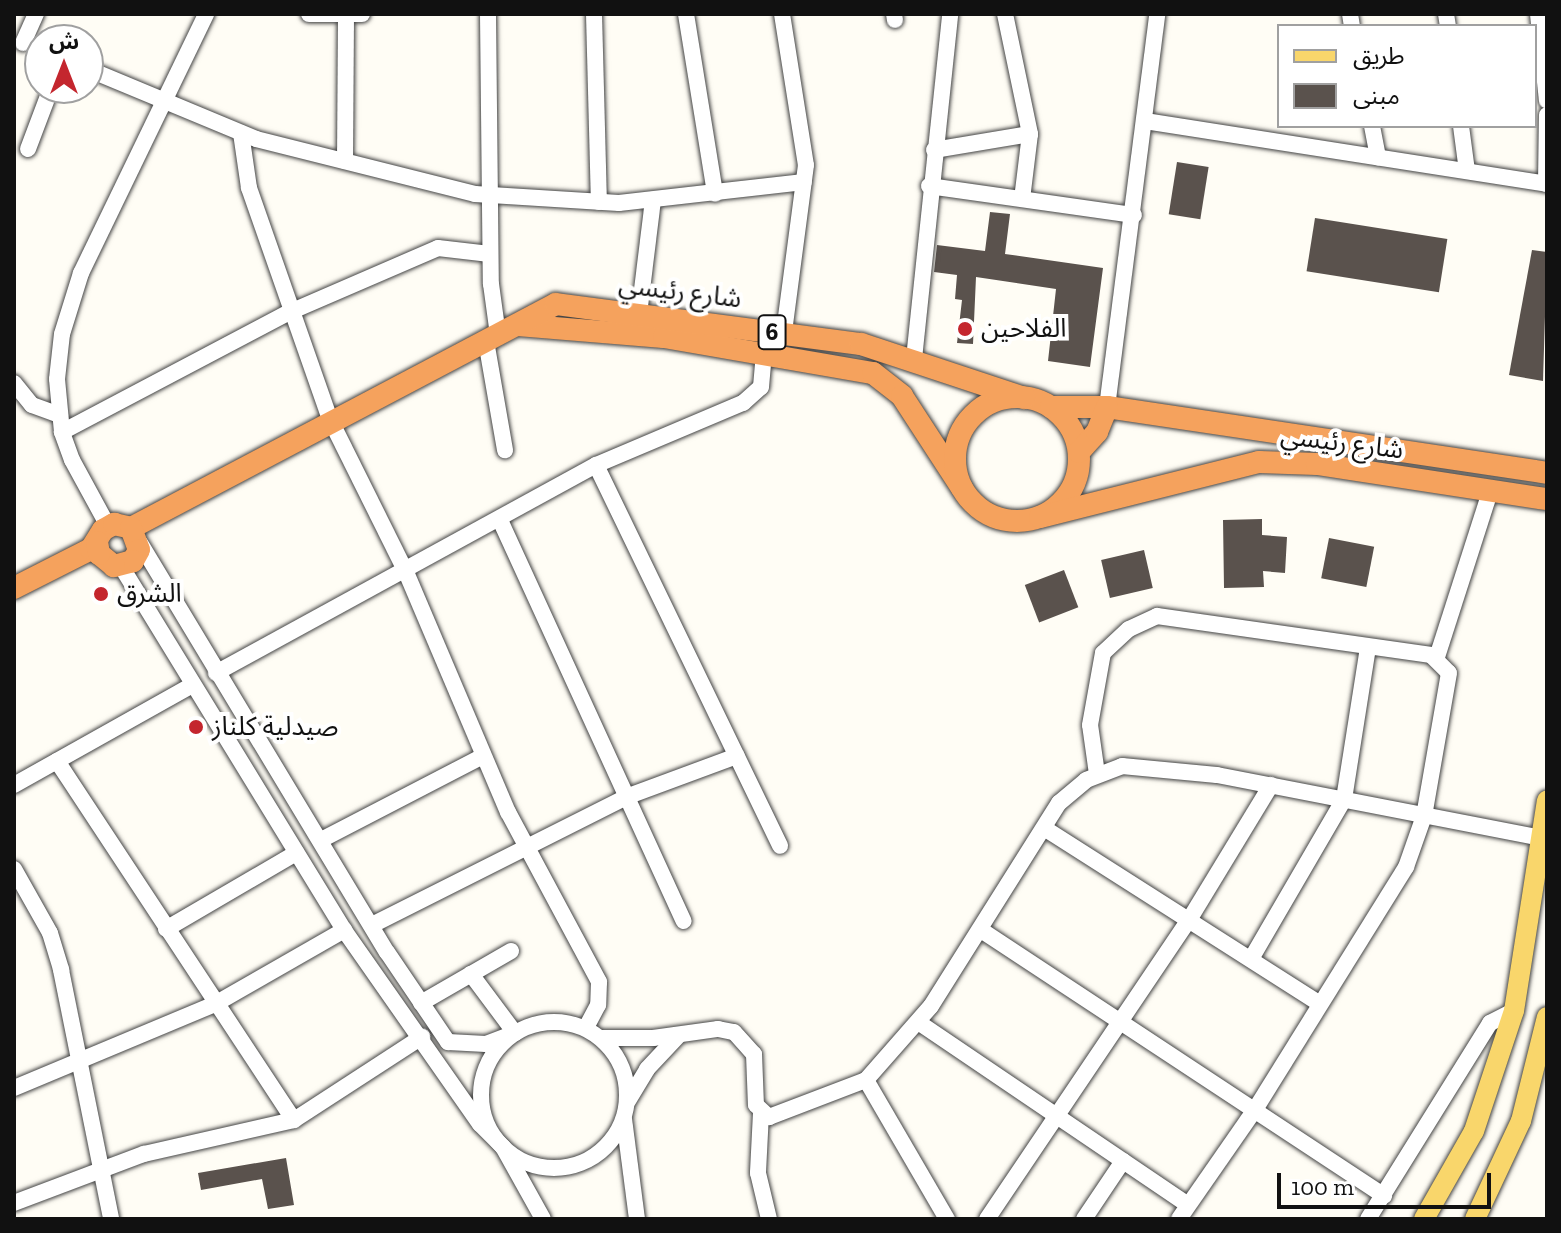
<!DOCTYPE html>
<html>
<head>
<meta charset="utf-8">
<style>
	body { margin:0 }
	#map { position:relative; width:1561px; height:1233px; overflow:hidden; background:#fffdf5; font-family:"Zilla Slab","Noto Sans Arabic",serif }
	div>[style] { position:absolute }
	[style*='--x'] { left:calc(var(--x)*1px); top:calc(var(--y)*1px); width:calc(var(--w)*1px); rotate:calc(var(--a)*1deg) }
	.building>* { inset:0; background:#5a524d; transform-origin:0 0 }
	.roads { filter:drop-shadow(0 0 2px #444) drop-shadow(0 0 2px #444) }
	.minor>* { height:16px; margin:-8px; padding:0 8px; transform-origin:8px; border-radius:8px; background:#fff }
	.minor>.ring { margin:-8px; padding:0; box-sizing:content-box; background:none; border:16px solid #fff; border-radius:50% }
	.major>* { height:20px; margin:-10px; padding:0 10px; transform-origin:10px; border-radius:10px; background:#f9d66b }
	.highway>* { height:22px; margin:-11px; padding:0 11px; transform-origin:11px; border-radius:11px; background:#f5a25d }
	.highway>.ring { margin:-11px; padding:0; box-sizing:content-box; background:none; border:22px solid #f5a25d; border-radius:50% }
	.dots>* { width:22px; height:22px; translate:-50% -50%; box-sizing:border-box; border:4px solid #fff; border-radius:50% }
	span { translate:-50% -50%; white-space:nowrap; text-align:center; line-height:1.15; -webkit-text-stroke:8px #fff; paint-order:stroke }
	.shield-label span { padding:2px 6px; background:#fff; border:2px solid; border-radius:6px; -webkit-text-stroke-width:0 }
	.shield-label { font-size:24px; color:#111; font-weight:700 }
	.street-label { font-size:26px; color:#111 }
	.poi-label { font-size:26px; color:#111 }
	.left { translate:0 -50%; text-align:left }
	.frame { position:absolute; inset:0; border:16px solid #111; pointer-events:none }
	.legend { position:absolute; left:1277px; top:24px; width:260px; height:104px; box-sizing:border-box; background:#fff; border:2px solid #a0a0a0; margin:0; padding:10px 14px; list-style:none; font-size:24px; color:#111 }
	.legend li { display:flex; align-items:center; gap:16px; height:40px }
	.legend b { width:40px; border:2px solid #a0a0a0 }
	.north { position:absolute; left:24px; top:24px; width:80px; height:80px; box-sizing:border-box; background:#fff; border:2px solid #a0a0a0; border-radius:50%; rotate:0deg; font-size:22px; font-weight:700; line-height:32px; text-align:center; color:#111 }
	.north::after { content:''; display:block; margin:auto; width:28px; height:36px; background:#c4262e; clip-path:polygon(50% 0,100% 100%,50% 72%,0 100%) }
	.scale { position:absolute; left:1277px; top:1173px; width:214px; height:36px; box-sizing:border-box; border:4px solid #111; border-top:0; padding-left:10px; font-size:24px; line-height:28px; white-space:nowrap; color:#111; -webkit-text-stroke:6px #fff; paint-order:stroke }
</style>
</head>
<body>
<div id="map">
	<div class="building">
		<div style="left:1177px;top:162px;width:32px;height:53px;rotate:9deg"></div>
		<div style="clip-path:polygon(990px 212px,1010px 214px,1005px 254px,1103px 268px,1090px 367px,1048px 361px,1056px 289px,976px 277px,973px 344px,957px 343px,962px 300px,955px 299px,957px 275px,934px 272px,937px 245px,985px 251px)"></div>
		<div style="left:1315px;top:218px;width:134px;height:54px;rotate:9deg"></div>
		<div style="clip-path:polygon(1532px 250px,1547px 252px,1543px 381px,1509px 375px)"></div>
		<div style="clip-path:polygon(1262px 519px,1262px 535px,1287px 537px,1285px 573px,1263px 571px,1264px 587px,1224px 588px,1223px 520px)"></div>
		<div style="left:1329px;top:538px;width:46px;height:41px;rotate:11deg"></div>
		<div style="left:1144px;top:550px;width:39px;height:44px;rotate:77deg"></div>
		<div style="left:1064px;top:570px;width:40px;height:42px;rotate:69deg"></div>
		<div style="clip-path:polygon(286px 1158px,294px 1205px,268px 1209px,262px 1179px,201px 1190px,198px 1173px)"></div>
	</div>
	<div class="roads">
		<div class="minor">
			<div style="--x:309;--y:14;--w:53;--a:0"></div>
			<div style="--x:488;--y:14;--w:270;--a:89.4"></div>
			<div style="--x:491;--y:284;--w:51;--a:82.2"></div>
			<div style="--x:594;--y:14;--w:188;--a:88.5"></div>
			<div style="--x:686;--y:14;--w:182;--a:80.8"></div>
			<div style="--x:782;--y:14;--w:153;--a:81"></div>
			<div style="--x:806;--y:165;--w:169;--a:97.5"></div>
			<div style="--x:894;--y:14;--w:6;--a:81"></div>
			<div style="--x:1005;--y:14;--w:123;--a:78.2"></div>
			<div style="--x:1030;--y:134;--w:65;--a:97"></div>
			<div style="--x:1350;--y:14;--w:12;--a:81"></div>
			<div style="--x:1446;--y:14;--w:12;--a:81"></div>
			<div style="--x:1538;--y:14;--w:87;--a:84.1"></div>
			<div style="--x:23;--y:43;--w:32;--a:-66"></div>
			<div style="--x:88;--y:69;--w:182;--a:22.6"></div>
			<div style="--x:256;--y:139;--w:226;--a:14.1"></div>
			<div style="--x:475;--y:194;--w:144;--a:3.6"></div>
			<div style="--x:619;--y:203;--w:186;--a:-6.5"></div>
			<div style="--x:1145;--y:121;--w:407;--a:8.9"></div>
			<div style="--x:1372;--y:126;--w:32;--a:79"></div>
			<div style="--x:1461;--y:126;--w:45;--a:82.4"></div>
			<div style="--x:241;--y:133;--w:56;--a:81.7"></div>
			<div style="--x:249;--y:188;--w:245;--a:70.7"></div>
			<div style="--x:330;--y:419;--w:171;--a:63.6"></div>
			<div style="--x:406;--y:572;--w:261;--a:67"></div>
			<div style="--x:508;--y:812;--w:193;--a:61.8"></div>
			<div style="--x:599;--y:982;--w:23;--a:92"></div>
			<div style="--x:598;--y:1005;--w:26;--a:118"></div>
			<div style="--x:28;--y:149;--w:65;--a:-69.3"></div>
			<div style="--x:934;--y:150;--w:97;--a:-9.5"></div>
			<div style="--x:345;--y:161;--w:147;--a:-89.6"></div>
			<div style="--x:1546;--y:184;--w:69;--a:-89.2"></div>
			<div style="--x:929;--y:186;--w:207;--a:8.1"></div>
			<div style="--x:639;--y:314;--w:115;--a:-83"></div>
			<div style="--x:486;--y:341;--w:111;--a:80.1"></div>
			<div style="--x:914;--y:359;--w:347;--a:-84"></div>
			<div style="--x:14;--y:383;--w:28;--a:51"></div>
			<div style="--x:32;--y:405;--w:30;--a:20"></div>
			<div style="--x:1107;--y:407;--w:396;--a:-82.7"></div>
			<div style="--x:62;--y:432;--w:258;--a:-27.8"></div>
			<div style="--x:290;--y:312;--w:161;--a:-23.4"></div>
			<div style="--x:438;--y:248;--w:52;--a:6.6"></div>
			<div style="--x:596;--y:465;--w:423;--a:64.2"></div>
			<div style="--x:500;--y:520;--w:441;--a:65.4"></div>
			<div style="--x:108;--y:526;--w:75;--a:-118.6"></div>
			<div style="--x:72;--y:460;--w:30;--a:-110"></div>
			<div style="--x:62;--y:432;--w:53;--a:-95.4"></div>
			<div style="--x:57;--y:379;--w:45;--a:-83.7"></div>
			<div style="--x:62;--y:334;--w:64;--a:-72.7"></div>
			<div style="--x:81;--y:273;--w:288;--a:-64.2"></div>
			<div style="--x:140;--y:543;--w:478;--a:58.9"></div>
			<div style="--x:387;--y:952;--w:109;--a:55.9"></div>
			<div style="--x:448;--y:1042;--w:38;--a:3"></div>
			<div style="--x:486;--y:1044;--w:31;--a:-21"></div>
			<div style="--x:515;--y:1033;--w:74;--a:-126.7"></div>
			<div style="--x:121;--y:566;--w:427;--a:58.5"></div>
			<div style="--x:344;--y:930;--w:237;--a:55"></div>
			<div style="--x:480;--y:1124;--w:33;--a:45"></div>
			<div style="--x:503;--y:1147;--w:82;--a:60.9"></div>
			<div style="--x:1437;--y:657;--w:173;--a:-72.2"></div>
			<div style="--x:216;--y:673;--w:433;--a:-28.7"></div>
			<div style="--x:596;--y:465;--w:160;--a:-22.9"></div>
			<div style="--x:743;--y:403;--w:24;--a:-42"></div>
			<div style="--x:761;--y:387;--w:35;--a:-85"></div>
			<div style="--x:57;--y:761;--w:430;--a:56.6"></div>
			<div style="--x:1097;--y:774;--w:49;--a:-98.1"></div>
			<div style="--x:1090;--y:725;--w:73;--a:-79.8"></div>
			<div style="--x:1103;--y:653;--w:35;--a:-43"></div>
			<div style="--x:1129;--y:629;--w:31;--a:-25"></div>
			<div style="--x:1157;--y:616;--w:277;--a:8.1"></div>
			<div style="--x:1431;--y:655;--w:25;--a:45"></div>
			<div style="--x:1449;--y:673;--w:145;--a:99.9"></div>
			<div style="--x:1424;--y:816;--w:54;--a:109.4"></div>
			<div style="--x:1406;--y:867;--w:287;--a:121.9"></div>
			<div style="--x:1254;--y:1111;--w:131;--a:124.8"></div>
			<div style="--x:14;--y:785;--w:204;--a:-29.3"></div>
			<div style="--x:1044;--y:828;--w:326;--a:32.5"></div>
			<div style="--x:321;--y:840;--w:182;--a:-27.4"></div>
			<div style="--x:14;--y:869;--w:73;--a:60.6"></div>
			<div style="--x:50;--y:933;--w:39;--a:73"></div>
			<div style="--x:61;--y:970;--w:254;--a:78.6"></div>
			<div style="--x:372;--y:925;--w:284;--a:-26.7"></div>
			<div style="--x:626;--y:797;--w:118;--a:-20.3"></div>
			<div style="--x:166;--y:929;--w:151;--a:-30.3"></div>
			<div style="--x:981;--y:930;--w:483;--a:33.4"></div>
			<div style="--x:1251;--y:959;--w:185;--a:-59.8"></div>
			<div style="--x:1344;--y:799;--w:154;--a:-81"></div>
			<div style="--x:421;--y:1003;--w:104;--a:-30"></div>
			<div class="ring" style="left:481px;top:1022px;width:130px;height:130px"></div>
			<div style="--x:918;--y:1022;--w:326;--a:34.1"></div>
			<div style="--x:601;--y:1038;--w:52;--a:0"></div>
			<div style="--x:653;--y:1038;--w:66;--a:-7.9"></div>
			<div style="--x:718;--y:1029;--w:16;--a:11"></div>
			<div style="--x:734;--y:1032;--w:30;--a:48"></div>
			<div style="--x:754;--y:1054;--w:51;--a:87.8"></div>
			<div style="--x:756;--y:1105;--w:18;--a:43"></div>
			<div style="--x:769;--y:1117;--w:104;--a:-20.9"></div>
			<div style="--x:866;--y:1080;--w:98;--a:-48.7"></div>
			<div style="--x:931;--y:1006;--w:240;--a:-57.8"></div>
			<div style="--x:1059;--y:803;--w:35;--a:-40"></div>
			<div style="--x:1086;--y:780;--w:39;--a:-21"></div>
			<div style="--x:1122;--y:766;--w:95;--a:5.4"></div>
			<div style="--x:1217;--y:775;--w:330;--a:11"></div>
			<div style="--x:866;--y:1080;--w:161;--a:59.8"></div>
			<div style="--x:14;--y:1088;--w:218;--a:-22.7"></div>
			<div style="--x:215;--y:1004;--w:149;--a:-29.8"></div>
			<div style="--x:628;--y:1101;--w:37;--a:-59"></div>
			<div style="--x:647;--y:1069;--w:45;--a:-46.8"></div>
			<div style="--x:761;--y:1113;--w:60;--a:92.9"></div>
			<div style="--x:758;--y:1173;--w:47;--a:76.6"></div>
			<div style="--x:624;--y:1119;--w:101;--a:82.6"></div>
			<div style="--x:14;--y:1203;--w:139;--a:-20.7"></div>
			<div style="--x:144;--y:1154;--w:154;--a:-12.8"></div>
			<div style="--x:294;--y:1120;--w:153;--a:-33"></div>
			<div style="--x:987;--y:1219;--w:361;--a:-56"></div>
			<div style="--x:1189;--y:920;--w:158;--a:-58.7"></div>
			<div style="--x:1084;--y:1219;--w:70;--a:-56.1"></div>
			<div style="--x:1368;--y:1219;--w:231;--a:-58.1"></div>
			<div style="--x:1490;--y:1023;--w:27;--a:-27"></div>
		</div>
		<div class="major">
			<div style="--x:1424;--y:1219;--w:101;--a:-60.4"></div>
			<div style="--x:1474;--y:1131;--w:126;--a:-71.6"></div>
			<div style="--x:1514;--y:1011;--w:213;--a:-81.1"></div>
			<div style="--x:1475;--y:1219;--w:108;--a:-64.9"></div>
			<div style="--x:1521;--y:1121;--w:107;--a:-76"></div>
		</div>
		<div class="highway">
			<div style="--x:518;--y:325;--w:146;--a:4.7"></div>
			<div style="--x:664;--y:337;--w:212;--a:9.8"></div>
			<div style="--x:873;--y:373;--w:37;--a:38"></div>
			<div style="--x:902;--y:396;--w:110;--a:56.9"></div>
			<div class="ring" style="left:955px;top:397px;width:102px;height:102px"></div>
			<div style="--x:1051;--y:407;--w:56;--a:0"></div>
			<div style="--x:1107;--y:407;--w:445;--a:8.5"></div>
			<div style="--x:1079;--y:452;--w:27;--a:-48"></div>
			<div style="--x:1097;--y:432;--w:27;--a:-68"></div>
			<div style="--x:1040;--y:517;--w:226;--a:-14.1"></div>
			<div style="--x:1259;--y:462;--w:58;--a:2"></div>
			<div style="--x:1317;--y:464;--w:233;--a:8.7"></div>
			<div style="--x:131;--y:528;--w:480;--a:-27.8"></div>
			<div style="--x:556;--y:304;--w:308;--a:7.5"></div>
			<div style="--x:861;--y:344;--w:172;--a:18.3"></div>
			<div style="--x:14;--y:588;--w:86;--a:-26.9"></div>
			<div style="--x:91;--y:549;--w:22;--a:-58"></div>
			<div style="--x:103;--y:530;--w:13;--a:-29"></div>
			<div style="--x:114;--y:524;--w:17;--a:13"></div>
			<div style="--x:131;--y:528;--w:23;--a:70"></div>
			<div style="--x:139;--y:550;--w:13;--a:119"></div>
			<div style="--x:133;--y:561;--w:20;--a:165"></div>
			<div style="--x:114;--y:566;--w:19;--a:-141"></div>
			<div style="--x:99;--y:554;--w:12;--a:-99"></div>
		</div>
	</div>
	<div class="dots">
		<div style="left:965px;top:329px;background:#c4262e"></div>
		<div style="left:101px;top:594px;background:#c4262e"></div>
		<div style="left:196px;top:727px;background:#c4262e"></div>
	</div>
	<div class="shield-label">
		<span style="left:772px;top:332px">6</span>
	</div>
	<div class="street-label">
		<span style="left:680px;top:292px;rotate:7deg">شارع رئيسي</span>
		<span style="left:1342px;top:443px;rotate:7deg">شارع رئيسي</span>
	</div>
	<div class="poi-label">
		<span class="left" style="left:981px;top:329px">الفلاحين</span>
		<span class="left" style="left:117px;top:594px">الشرق</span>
		<span class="left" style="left:212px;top:727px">صيدلية كلناز</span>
	</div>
	<div class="frame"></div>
	<ul class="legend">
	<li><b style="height:10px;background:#f9d66b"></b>طريق</li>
	<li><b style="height:22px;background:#5a524d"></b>مبنى</li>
	</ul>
	<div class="north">ش</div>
	<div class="scale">100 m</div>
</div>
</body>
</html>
